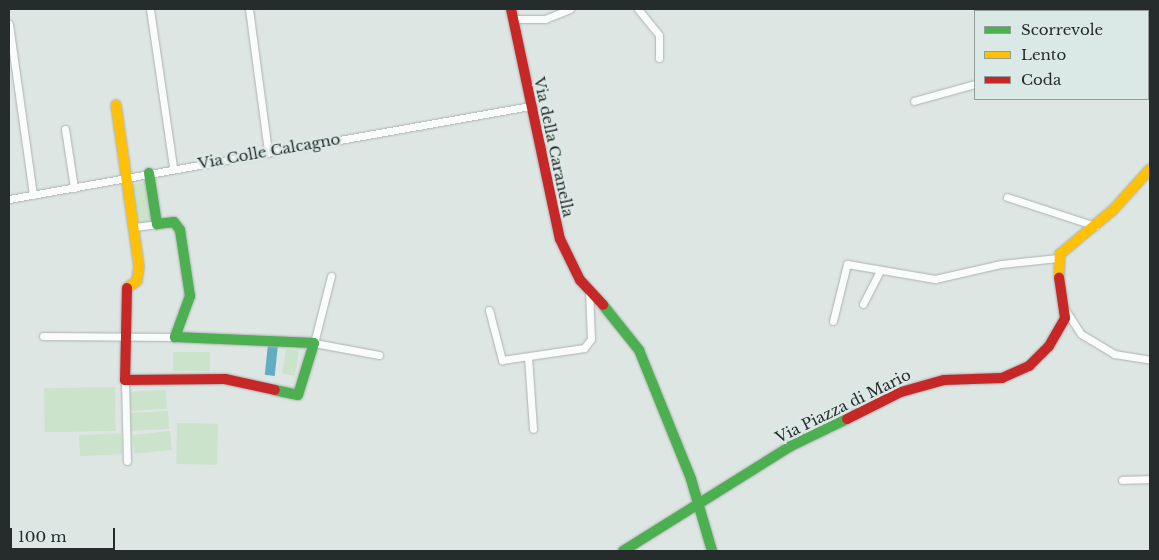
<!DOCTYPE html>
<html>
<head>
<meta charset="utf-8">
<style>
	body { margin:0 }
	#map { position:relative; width:1159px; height:560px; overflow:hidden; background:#dee6e4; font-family:"Libre Baskerville",serif }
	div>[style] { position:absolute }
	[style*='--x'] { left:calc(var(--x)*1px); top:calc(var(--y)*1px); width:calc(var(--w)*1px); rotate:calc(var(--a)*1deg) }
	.green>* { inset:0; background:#cbe3cb; transform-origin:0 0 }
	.water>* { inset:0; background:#62adc4; transform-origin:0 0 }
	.roads { filter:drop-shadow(0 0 1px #acb2b1) drop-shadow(0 0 1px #acb2b1) }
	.street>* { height:7px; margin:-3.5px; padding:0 3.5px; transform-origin:3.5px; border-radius:3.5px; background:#fafbfb }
	.fast>* { height:10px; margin:-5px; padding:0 5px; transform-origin:5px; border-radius:5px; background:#4caf50 }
	.slow>* { height:10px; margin:-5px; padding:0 5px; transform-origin:5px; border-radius:5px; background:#ffc107 }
	.jam>* { height:10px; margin:-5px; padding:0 5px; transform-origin:5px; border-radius:5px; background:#c62828 }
	span { translate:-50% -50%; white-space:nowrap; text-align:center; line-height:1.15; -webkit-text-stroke:5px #dbe9e6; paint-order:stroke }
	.street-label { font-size:15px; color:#262c2b }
	.frame { position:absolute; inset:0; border:10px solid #262c2b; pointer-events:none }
	.legend { position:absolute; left:974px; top:10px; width:175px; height:90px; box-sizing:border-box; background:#dbe9e6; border:1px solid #939d9b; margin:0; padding:6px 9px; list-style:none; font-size:15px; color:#262c2b }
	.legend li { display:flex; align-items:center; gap:10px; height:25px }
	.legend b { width:25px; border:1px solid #939d9b }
	.scale { position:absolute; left:10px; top:528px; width:105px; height:22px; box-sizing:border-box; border:2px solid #262c2b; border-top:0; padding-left:6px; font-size:15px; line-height:18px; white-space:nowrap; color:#262c2b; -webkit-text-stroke:4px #dbe9e6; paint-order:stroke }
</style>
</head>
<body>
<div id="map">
	<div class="green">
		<div style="left:148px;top:182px;width:41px;height:18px;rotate:82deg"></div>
		<div style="left:286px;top:349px;width:13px;height:25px;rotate:9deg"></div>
		<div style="left:173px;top:352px;width:37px;height:19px"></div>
		<div style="left:115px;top:387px;width:44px;height:71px;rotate:89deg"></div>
		<div style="left:166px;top:390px;width:19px;height:39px;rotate:87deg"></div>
		<div style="left:168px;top:411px;width:18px;height:39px;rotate:87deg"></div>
		<div style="left:177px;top:423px;width:41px;height:41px;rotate:1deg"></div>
		<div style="left:170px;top:431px;width:19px;height:38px;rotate:84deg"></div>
		<div style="left:121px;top:433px;width:21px;height:42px;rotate:87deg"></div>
	</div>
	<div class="water">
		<div style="left:268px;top:344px;width:10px;height:31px;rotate:6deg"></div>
	</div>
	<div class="roads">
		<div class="street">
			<div style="--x:150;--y:9;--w:160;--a:81.7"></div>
			<div style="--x:249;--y:9;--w:143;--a:82.4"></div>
			<div style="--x:638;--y:9;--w:33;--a:51"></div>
			<div style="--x:659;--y:35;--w:23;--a:90"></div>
			<div style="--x:513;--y:19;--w:32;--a:0"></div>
			<div style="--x:545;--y:19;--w:27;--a:-22"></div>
			<div style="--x:9;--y:24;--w:173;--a:82"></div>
			<div style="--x:1148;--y:32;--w:2;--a:0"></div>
			<div style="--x:914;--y:101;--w:63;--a:-15.6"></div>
			<div style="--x:65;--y:129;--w:60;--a:81.3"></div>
			<div style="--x:1007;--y:197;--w:93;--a:18.2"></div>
			<div style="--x:9;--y:199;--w:529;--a:-10.12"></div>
			<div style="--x:134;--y:227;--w:23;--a:-7"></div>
			<div style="--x:331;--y:276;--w:69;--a:104.2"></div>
			<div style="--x:314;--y:343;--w:66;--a:10.5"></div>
			<div style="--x:863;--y:304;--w:38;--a:-63"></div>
			<div style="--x:489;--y:310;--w:52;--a:75.4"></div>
			<div style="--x:502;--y:360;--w:83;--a:-8.3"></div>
			<div style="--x:584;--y:348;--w:11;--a:-52"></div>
			<div style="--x:591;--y:339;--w:47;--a:-92.4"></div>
			<div style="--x:1066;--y:311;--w:27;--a:57"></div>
			<div style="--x:1081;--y:334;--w:39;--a:31"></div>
			<div style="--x:1114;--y:354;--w:36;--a:9"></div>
			<div style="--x:833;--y:321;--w:59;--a:-76.2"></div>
			<div style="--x:847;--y:264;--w:89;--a:9.7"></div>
			<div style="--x:935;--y:279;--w:68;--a:-12.8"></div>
			<div style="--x:1001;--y:264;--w:57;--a:-6"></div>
			<div style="--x:43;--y:336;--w:132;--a:0.4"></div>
			<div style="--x:528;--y:357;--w:72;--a:86"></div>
			<div style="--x:125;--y:380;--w:81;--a:88.6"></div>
			<div style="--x:1122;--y:480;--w:28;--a:-2"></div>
		</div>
		<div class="fast">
			<div style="--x:149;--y:173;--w:52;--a:81.1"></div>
			<div style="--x:157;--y:224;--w:17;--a:-7"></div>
			<div style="--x:174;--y:222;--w:10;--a:53"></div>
			<div style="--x:180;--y:230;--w:67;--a:81.4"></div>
			<div style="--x:190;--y:296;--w:44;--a:110.1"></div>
			<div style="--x:175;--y:337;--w:139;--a:2.5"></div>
			<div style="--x:314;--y:343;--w:54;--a:107.1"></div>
			<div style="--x:298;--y:395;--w:24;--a:-168"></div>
			<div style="--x:603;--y:305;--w:58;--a:51.3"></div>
			<div style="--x:639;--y:350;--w:139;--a:68"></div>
			<div style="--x:691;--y:479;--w:75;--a:73.7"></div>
			<div style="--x:623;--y:551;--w:198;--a:-32"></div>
			<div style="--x:791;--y:446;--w:62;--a:-25.7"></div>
		</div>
		<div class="slow">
			<div style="--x:116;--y:105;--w:163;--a:81.9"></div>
			<div style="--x:139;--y:266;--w:15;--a:98"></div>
			<div style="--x:137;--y:281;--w:12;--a:145"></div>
			<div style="--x:1059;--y:277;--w:23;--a:-88"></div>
			<div style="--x:1060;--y:254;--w:69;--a:-39.7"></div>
			<div style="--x:1113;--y:210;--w:55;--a:-47.9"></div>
		</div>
		<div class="jam">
			<div style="--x:511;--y:9;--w:235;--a:78"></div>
			<div style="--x:560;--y:239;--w:46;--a:64"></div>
			<div style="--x:580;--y:280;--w:34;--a:47"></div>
			<div style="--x:127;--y:288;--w:92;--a:91.2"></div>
			<div style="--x:125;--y:380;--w:100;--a:-0.6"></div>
			<div style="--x:225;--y:379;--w:51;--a:12.4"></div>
			<div style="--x:847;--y:419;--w:60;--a:-26.6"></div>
			<div style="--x:901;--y:392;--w:45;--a:-15.6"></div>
			<div style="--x:944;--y:380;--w:58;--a:-2"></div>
			<div style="--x:1002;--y:378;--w:30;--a:-24"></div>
			<div style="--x:1029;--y:366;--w:28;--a:-45"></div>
			<div style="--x:1049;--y:346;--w:32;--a:-60"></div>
			<div style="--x:1065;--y:318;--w:41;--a:-98.3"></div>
		</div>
	</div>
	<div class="street-label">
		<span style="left:554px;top:147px;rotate:78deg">Via della Caranella</span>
		<span style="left:269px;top:151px;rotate:-10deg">Via Colle Calcagno</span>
		<span style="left:843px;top:406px;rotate:-26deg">Via Piazza di Mario</span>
	</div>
	<div class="frame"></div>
	<ul class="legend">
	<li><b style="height:6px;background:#4caf50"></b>Scorrevole</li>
	<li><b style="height:6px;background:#ffc107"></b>Lento</li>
	<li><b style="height:6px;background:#c62828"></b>Coda</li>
	</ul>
	<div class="scale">100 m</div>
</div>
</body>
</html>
